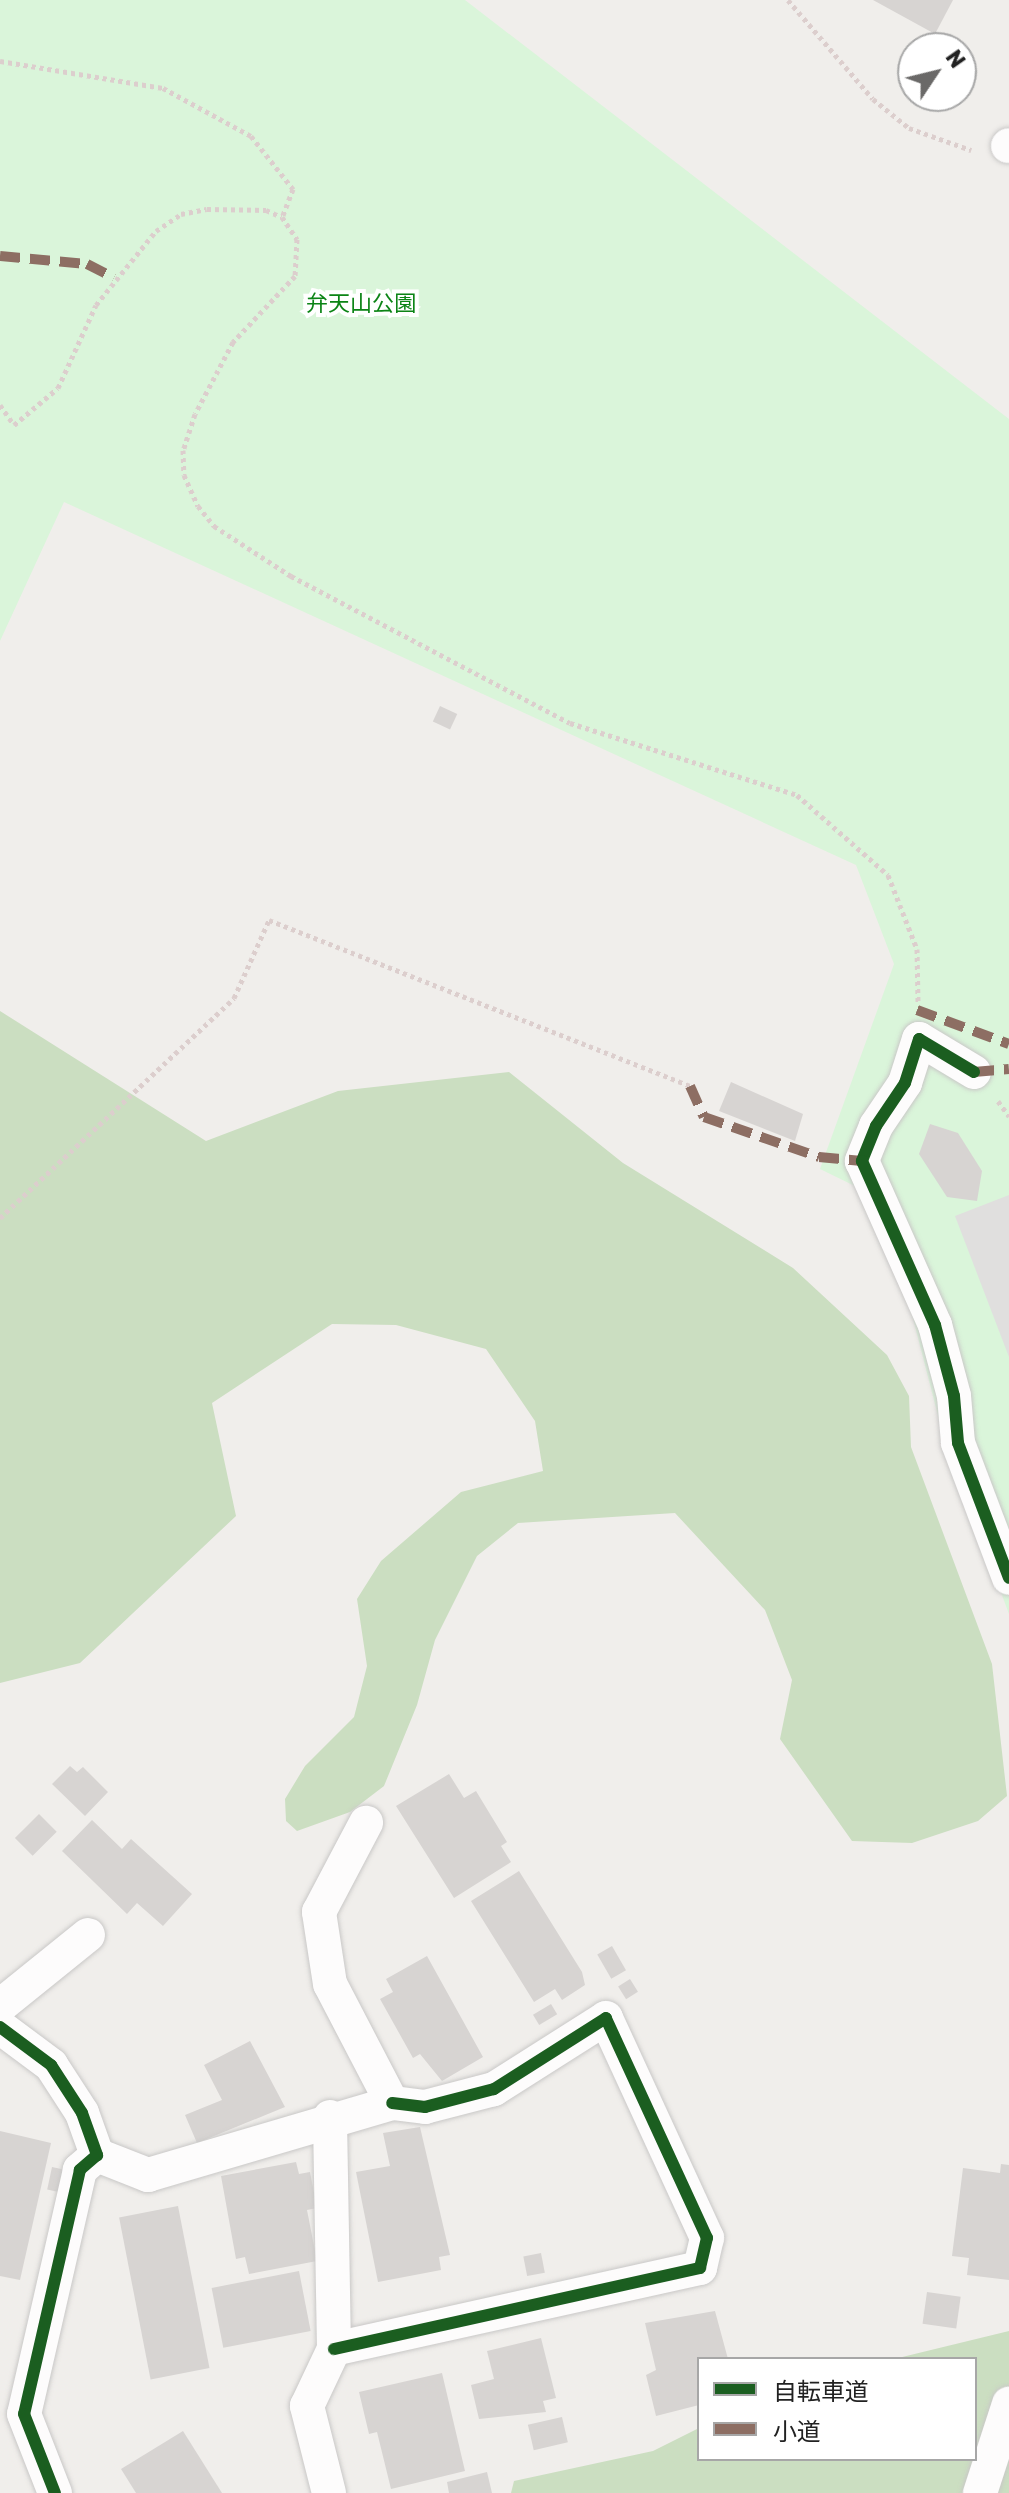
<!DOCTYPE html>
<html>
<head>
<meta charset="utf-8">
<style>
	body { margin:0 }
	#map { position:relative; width:1009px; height:2493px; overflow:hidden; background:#f0eeeb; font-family:Rubik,"Noto Sans JP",sans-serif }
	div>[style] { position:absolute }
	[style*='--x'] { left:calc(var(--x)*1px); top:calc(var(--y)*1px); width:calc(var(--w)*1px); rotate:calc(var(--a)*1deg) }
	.forest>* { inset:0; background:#cbdec1 }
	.park>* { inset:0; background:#daf5da }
	.parking>* { inset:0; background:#e0dfde }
	.building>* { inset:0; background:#d7d4d2; transform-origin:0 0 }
	.path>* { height:5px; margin-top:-2.5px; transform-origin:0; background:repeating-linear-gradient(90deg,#dccecd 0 4px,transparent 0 8px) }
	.roads { filter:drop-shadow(0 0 2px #c9c8c7) drop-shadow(0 0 2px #c9c8c7) }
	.street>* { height:34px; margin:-17px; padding:0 17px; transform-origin:17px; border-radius:17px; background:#fdfcfc }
	.quiet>* { height:10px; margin-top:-5px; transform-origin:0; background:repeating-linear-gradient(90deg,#8d6e63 0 20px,transparent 0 30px) }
	.cycleway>* { height:12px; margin:-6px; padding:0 6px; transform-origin:6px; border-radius:6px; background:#1b5e20 }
	span { translate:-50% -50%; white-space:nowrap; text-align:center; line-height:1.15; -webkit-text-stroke:8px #fff; paint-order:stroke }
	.park-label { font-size:22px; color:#0c8416 }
	.legend { position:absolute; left:697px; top:2357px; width:280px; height:104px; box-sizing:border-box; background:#fff; border:2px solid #a7a7a7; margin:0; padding:10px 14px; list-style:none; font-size:24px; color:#222 }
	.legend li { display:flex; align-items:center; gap:16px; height:40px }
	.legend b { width:40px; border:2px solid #a7a7a7 }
	.north { position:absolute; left:897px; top:32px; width:80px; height:80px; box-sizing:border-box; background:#fff; border:2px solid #a7a7a7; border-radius:50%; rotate:55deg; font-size:22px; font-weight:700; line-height:32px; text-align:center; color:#222 }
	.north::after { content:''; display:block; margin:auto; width:28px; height:36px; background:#6a6968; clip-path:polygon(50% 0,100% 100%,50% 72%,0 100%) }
</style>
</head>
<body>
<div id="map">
	<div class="forest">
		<div style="clip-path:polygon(0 1011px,206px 1141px,338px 1091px,509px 1072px,623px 1163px,793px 1268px,887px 1355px,909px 1396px,911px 1447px,992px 1664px,1007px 1796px,978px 1821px,912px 1843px,852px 1841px,780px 1739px,792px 1680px,765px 1610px,675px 1513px,518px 1523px,477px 1556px,435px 1640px,417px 1705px,384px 1786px,350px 1812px,297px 1831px,286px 1821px,285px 1799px,305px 1766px,354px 1717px,367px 1666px,357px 1599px,381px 1561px,461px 1492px,543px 1471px,535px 1421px,486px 1349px,396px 1325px,332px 1324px,212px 1403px,236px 1516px,80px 1663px,0 1683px)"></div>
		<div style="clip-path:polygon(1009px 2331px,1009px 2493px,511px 2493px,514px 2481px,653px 2451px,699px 2428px,699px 2459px,975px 2459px,975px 2359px,894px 2359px)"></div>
	</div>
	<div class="park">
		<div style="clip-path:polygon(0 0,465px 0,1009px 419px,1009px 1614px,944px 1439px,898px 1260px,861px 1189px,820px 1169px,894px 964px,856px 865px,64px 502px,0 641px)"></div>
	</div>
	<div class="parking">
		<div style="clip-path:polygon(1009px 1195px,1009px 1357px,955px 1216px)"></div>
	</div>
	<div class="building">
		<div style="clip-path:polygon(873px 0,953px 0,935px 34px)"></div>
		<div style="left:440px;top:706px;width:19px;height:17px;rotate:25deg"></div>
		<div style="clip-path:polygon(731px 1082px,803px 1114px,795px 1141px,719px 1111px)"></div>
		<div style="clip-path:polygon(930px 1124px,958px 1133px,982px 1171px,977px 1201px,947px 1197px,919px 1154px)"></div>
		<div style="clip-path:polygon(70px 1766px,77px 1772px,83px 1767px,108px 1792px,85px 1816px,52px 1784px)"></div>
		<div style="clip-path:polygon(449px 1774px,464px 1798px,476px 1791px,507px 1842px,501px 1846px,511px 1862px,454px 1898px,396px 1806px)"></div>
		<div style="left:39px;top:1814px;width:25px;height:34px;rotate:45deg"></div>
		<div style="clip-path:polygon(92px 1820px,122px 1849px,131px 1839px,192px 1894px,163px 1926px,137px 1903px,127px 1914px,62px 1851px)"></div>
		<div style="clip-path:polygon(519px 1871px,582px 1972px,585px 1985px,562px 2000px,555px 1989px,534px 2002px,471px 1901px)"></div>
		<div style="left:612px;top:1946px;width:28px;height:17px;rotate:60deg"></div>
		<div style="clip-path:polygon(427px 1956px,483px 2057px,442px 2081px,420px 2054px,413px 2058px,380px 1999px,393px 1992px,386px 1979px)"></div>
		<div style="left:630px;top:1979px;width:15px;height:14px;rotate:58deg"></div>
		<div style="left:551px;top:2004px;width:12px;height:21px;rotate:59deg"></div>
		<div style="clip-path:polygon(250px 2041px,285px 2107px,197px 2143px,185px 2115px,222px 2100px,204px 2065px)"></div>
		<div style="clip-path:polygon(420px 2127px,450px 2255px,439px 2257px,441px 2270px,378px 2282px,356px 2172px,390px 2166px,383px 2133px)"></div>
		<div style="clip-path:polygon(0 2131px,51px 2143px,20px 2280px,0 2276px)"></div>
		<div style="clip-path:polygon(296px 2162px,299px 2174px,310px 2172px,317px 2208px,307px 2210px,317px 2261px,249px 2274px,245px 2257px,236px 2259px,221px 2176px)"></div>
		<div style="clip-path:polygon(1001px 2164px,1009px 2165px,1009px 2280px,967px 2275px,969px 2258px,952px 2256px,963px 2168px,1000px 2173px)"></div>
		<div style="left:52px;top:2167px;width:14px;height:23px;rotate:12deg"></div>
		<div style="left:178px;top:2206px;width:165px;height:60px;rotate:79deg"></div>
		<div style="left:541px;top:2253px;width:20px;height:18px;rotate:79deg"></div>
		<div style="left:299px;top:2271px;width:61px;height:89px;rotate:79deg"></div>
		<div style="left:927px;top:2292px;width:34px;height:32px;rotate:8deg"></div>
		<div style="clip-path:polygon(715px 2311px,728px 2359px,699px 2359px,699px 2405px,656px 2416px,646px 2375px,656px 2370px,645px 2323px)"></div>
		<div style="clip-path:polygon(541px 2338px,556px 2398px,543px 2401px,546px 2412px,479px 2419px,471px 2385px,494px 2379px,487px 2351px)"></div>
		<div style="clip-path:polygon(442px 2373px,465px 2471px,391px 2489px,377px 2432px,369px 2434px,359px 2392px)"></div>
		<div style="left:562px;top:2417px;width:26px;height:35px;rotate:77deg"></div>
		<div style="clip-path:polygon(183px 2431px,222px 2493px,136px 2493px,121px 2469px)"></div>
		<div style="clip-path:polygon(487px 2472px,492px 2493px,449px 2493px,447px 2482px)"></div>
	</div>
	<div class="path">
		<div style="--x:788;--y:0;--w:130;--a:49.4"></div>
		<div style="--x:873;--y:99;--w:46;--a:38.9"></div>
		<div style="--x:909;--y:128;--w:66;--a:19.5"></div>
		<div style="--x:0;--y:61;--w:165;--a:9.4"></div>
		<div style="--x:163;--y:88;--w:100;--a:28.6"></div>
		<div style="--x:251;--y:136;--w:68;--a:51.6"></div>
		<div style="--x:293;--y:189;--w:30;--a:111"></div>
		<div style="--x:0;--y:405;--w:24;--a:55"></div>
		<div style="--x:14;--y:425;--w:57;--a:-40.1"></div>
		<div style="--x:58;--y:388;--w:91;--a:-65.4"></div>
		<div style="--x:96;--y:305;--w:95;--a:-51"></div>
		<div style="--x:156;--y:231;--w:30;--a:-34"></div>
		<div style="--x:181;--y:214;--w:26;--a:-11"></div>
		<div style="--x:207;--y:209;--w:59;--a:1"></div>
		<div style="--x:266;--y:210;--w:17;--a:24"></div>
		<div style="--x:282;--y:217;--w:27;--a:56"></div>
		<div style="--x:297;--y:239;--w:37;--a:93"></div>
		<div style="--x:295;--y:276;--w:91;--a:133.2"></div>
		<div style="--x:233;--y:342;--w:81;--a:117.8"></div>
		<div style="--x:195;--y:414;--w:38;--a:108"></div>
		<div style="--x:183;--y:450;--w:25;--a:88"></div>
		<div style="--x:184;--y:475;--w:34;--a:66"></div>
		<div style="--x:198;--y:506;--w:26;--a:51"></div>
		<div style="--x:214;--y:526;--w:92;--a:33"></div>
		<div style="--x:291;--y:576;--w:315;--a:27.8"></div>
		<div style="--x:570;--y:723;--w:238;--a:17.6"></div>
		<div style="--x:797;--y:795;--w:121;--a:41.3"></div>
		<div style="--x:888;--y:875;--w:79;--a:68.6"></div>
		<div style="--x:917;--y:949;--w:53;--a:88.9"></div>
		<div style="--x:998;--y:1101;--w:19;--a:54"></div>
		<div style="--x:0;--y:1218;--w:321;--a:-43.2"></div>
		<div style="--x:234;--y:998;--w:85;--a:-65.8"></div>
		<div style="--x:269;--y:920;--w:453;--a:21.5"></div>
	</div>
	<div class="roads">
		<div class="street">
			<div style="--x:1008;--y:146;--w:1;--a:-45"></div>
			<div style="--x:974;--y:1072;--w:64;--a:-149"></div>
			<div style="--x:919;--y:1039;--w:46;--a:107.7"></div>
			<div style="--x:905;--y:1083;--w:52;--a:124"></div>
			<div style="--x:876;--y:1126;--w:38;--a:112"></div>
			<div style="--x:862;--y:1161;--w:180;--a:66"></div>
			<div style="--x:935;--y:1325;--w:73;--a:75"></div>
			<div style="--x:954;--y:1396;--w:47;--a:85.1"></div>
			<div style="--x:958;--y:1443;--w:144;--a:69.3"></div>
			<div style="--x:0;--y:2006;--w:113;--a:-38.9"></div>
			<div style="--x:0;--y:2027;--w:64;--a:36.7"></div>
			<div style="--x:51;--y:2065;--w:57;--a:57.1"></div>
			<div style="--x:82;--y:2113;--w:45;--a:70.3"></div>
			<div style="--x:97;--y:2155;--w:23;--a:139"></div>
			<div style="--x:80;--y:2170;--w:250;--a:102.9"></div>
			<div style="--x:24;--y:2414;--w:85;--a:68.6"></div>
			<div style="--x:97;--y:2155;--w:55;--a:21.4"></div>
			<div style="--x:148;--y:2175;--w:254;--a:-16.4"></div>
			<div style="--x:392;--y:2103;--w:134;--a:-117.5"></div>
			<div style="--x:330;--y:1984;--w:73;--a:-98.7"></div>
			<div style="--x:319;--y:1912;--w:101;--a:-62.2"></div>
			<div style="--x:334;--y:2349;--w:375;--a:-12.5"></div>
			<div style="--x:700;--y:2268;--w:31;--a:-77"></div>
			<div style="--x:707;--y:2238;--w:242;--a:-114.7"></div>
			<div style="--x:606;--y:2018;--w:133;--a:147.6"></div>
			<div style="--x:494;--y:2089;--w:71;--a:165.4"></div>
			<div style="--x:425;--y:2107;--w:33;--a:-173"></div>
			<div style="--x:329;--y:2493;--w:90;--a:-104.2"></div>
			<div style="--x:307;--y:2406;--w:63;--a:-64.7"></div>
			<div style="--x:334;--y:2349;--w:232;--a:-91"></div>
			<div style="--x:980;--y:2493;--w:94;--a:-72"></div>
		</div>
	</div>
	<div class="quiet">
		<div style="--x:0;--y:256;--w:87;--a:5.3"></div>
		<div style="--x:87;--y:264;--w:30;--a:27"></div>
		<div style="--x:917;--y:1010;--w:98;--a:20.3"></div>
		<div style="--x:974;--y:1072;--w:35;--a:-5"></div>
		<div style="--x:690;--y:1086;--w:34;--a:66"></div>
		<div style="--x:704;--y:1117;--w:122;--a:19.2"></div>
		<div style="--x:819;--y:1157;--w:43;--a:5.3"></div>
	</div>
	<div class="cycleway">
		<div style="--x:974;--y:1072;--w:64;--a:-149"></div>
		<div style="--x:919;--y:1039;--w:46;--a:107.7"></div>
		<div style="--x:905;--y:1083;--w:52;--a:124"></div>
		<div style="--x:876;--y:1126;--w:38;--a:112"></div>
		<div style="--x:862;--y:1161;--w:180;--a:66"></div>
		<div style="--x:935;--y:1325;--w:73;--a:75"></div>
		<div style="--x:954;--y:1396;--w:47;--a:85.1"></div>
		<div style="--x:958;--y:1443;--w:144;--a:69.3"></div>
		<div style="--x:0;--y:2027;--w:64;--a:36.7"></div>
		<div style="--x:51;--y:2065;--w:57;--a:57.1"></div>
		<div style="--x:82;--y:2113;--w:45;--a:70.3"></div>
		<div style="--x:97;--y:2155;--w:23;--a:139"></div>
		<div style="--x:80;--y:2170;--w:250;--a:102.9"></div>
		<div style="--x:24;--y:2414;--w:85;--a:68.6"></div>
		<div style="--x:334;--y:2349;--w:375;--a:-12.5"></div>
		<div style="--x:700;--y:2268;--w:31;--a:-77"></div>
		<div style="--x:707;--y:2238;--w:242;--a:-114.7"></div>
		<div style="--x:606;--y:2018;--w:133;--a:147.6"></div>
		<div style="--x:494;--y:2089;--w:71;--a:165.4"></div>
		<div style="--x:425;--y:2107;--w:33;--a:-173"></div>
	</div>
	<div class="park-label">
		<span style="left:361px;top:304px">弁天山公園</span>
	</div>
	<ul class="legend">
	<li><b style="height:10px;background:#1b5e20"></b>自転車道</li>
	<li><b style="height:10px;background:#8d6e63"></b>小道</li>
	</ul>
	<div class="north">N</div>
</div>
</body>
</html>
